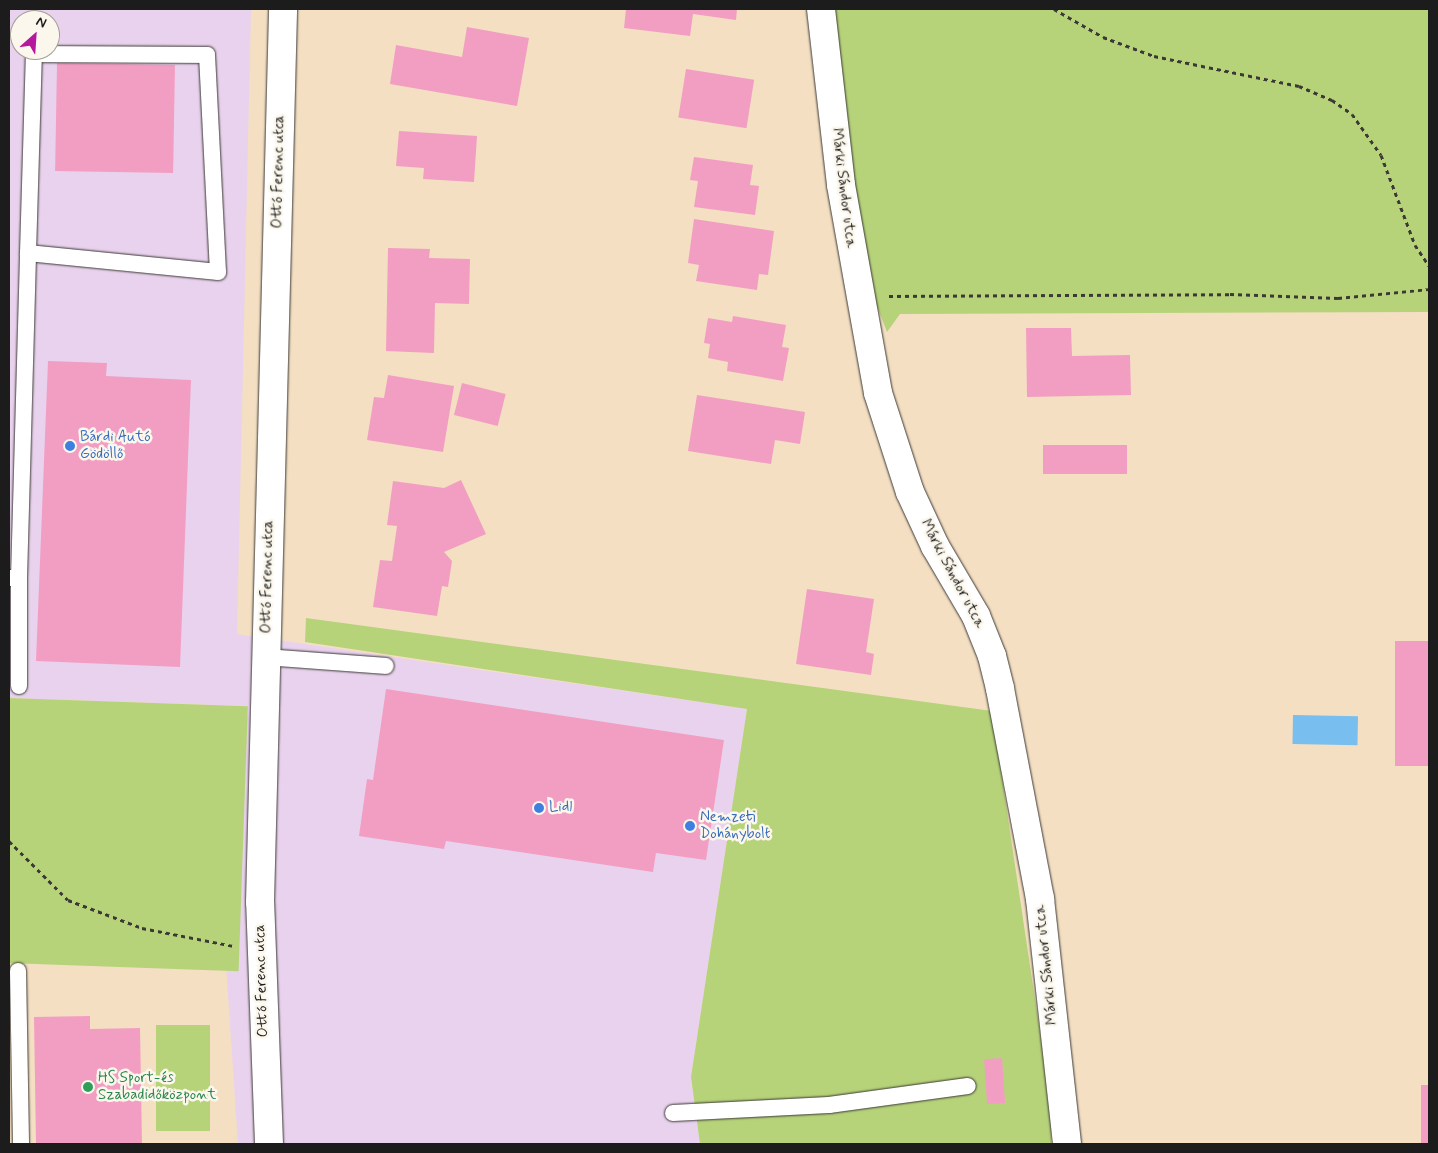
<!DOCTYPE html>
<html>
<head>
<meta charset="utf-8">
<style>
	body { margin:0 }
	#map { position:relative; width:1438px; height:1153px; overflow:hidden; background:#f4dfc3; font-family:Mynerve,sans-serif }
	div>[style] { position:absolute }
	[style*='--x'] { left:calc(var(--x)*1px); top:calc(var(--y)*1px); width:calc(var(--w)*1px); rotate:calc(var(--a)*1deg) }
	.built>* { inset:0; background:#e9d2ee }
	.green>* { inset:0; background:#b6d37a; transform-origin:0 0 }
	.water>* { inset:0; background:#78beef; transform-origin:0 0 }
	.building>* { inset:0; background:#f29ec2; transform-origin:0 0 }
	.path>* { height:3px; margin-top:-1.5px; transform-origin:0; background:repeating-linear-gradient(90deg,#3c3935 0 4px,transparent 0 8px) }
	.roads { filter:drop-shadow(0 0 1px #3c3935) drop-shadow(0 0 1px #3c3935) }
	.lane>* { height:16px; margin:-8px; padding:0 8px; transform-origin:8px; border-radius:8px; background:#fff }
	.street>* { height:28px; margin:-14px; padding:0 14px; transform-origin:14px; border-radius:14px; background:#fff }
	.dots>* { width:14px; height:14px; translate:-50% -50%; box-sizing:border-box; border:2px solid #fbf7ec; border-radius:50% }
	span { translate:-50% -50%; white-space:nowrap; text-align:center; line-height:1.15; -webkit-text-stroke:5px #fbf7ec; paint-order:stroke }
	.street-label { font-size:15px; color:#1c1c1c }
	.shop-label { font-size:15px; color:#366cbe }
	.left { translate:0 -50%; text-align:left }
	.leisure-label { font-size:15px; color:#27864d }
	.frame { position:absolute; inset:0; border:10px solid #1c1c1c; pointer-events:none }
	.north { position:absolute; left:10px; top:10px; width:50px; height:50px; box-sizing:border-box; background:#fbf7ec; border:1px solid #a29f99; border-radius:50%; rotate:26deg; font-size:14px; font-weight:700; line-height:20px; text-align:center; color:#1c1c1c }
	.north::after { content:''; display:block; margin:auto; width:18px; height:22px; background:#b5179e; clip-path:polygon(50% 0,100% 100%,50% 72%,0 100%) }
</style>
</head>
<body>
<div id="map">
	<div class="built">
		<div style="clip-path:polygon(evenodd,9px 9px,251px 9px,237px 634px,747px 709px,691px 1077px,700px 1144px,238px 1144px,226px 965px,248px 706px,9px 698px,9px 9px,20px 20px,50px 20px,50px 50px,20px 50px,20px 20px)"></div>
	</div>
	<div class="green">
		<div style="clip-path:polygon(833px 9px,1429px 9px,1429px 312px,900px 314px,887px 332px,861px 265px)"></div>
		<div style="clip-path:polygon(306px 618px,992px 711px,1052px 1113px,1051px 1144px,700px 1144px,691px 1077px,747px 709px,305px 642px)"></div>
		<div style="left:9px;top:698px;width:239px;height:265px;rotate:2deg"></div>
		<div style="left:156px;top:1025px;width:54px;height:106px"></div>
	</div>
	<div class="water">
		<div style="left:1293px;top:715px;width:65px;height:29px;rotate:1deg"></div>
	</div>
	<div class="building">
		<div style="clip-path:polygon(626px 9px,737px 9px,736px 20px,693px 14px,690px 36px,624px 28px)"></div>
		<div style="clip-path:polygon(467px 27px,529px 38px,517px 106px,390px 84px,396px 45px,462px 57px)"></div>
		<div style="left:57px;top:63px;width:118px;height:108px;rotate:1deg"></div>
		<div style="left:686px;top:69px;width:69px;height:49px;rotate:9deg"></div>
		<div style="clip-path:polygon(399px 131px,477px 136px,474px 182px,423px 179px,424px 168px,396px 166px)"></div>
		<div style="clip-path:polygon(694px 157px,753px 165px,750px 185px,759px 186px,755px 215px,694px 207px,698px 181px,690px 180px)"></div>
		<div style="clip-path:polygon(694px 219px,774px 231px,768px 275px,759px 274px,757px 290px,696px 281px,699px 265px,688px 263px)"></div>
		<div style="clip-path:polygon(388px 248px,430px 249px,429px 258px,470px 259px,469px 304px,435px 303px,434px 353px,386px 351px)"></div>
		<div style="clip-path:polygon(733px 316px,786px 325px,782px 347px,789px 348px,783px 381px,727px 371px,728px 362px,708px 358px,710px 344px,704px 343px,708px 318px,732px 322px)"></div>
		<div style="clip-path:polygon(1026px 328px,1071px 328px,1072px 356px,1130px 355px,1131px 395px,1027px 397px)"></div>
		<div style="clip-path:polygon(48px 361px,107px 363px,106px 376px,191px 380px,180px 667px,36px 661px)"></div>
		<div style="clip-path:polygon(388px 375px,454px 386px,443px 452px,367px 440px,374px 397px,384px 398px)"></div>
		<div style="left:462px;top:383px;width:45px;height:33px;rotate:14deg"></div>
		<div style="clip-path:polygon(697px 395px,805px 412px,800px 444px,775px 440px,771px 464px,688px 451px)"></div>
		<div style="left:1127px;top:445px;width:29px;height:84px;rotate:90deg"></div>
		<div style="clip-path:polygon(461px 480px,486px 534px,444px 552px,452px 561px,448px 587px,442px 586px,437px 616px,373px 607px,380px 560px,392px 561px,397px 526px,387px 525px,393px 481px,444px 488px)"></div>
		<div style="clip-path:polygon(807px 589px,874px 599px,866px 652px,874px 654px,871px 675px,796px 664px)"></div>
		<div style="left:1395px;top:641px;width:34px;height:125px"></div>
		<div style="clip-path:polygon(386px 689px,724px 740px,706px 860px,656px 853px,653px 872px,446px 841px,444px 849px,359px 836px,367px 779px,373px 780px)"></div>
		<div style="clip-path:polygon(90px 1016px,90px 1029px,140px 1028px,142px 1144px,36px 1144px,34px 1017px)"></div>
		<div style="left:1002px;top:1058px;width:45px;height:18px;rotate:86deg"></div>
		<div style="left:1421px;top:1085px;width:8px;height:59px"></div>
	</div>
	<div class="path">
		<div style="--x:1054;--y:9;--w:56;--a:29.7"></div>
		<div style="--x:1103;--y:37;--w:54;--a:20.4"></div>
		<div style="--x:1154;--y:56;--w:148;--a:11.7"></div>
		<div style="--x:1299;--y:86;--w:36;--a:23"></div>
		<div style="--x:1332;--y:100;--w:24;--a:35"></div>
		<div style="--x:1352;--y:114;--w:50;--a:54.7"></div>
		<div style="--x:1381;--y:155;--w:96;--a:69.3"></div>
		<div style="--x:1415;--y:245;--w:25;--a:56"></div>
		<div style="--x:889;--y:296;--w:341;--a:-0.3"></div>
		<div style="--x:1230;--y:294;--w:108;--a:2.1"></div>
		<div style="--x:1338;--y:298;--w:91;--a:-5.6"></div>
		<div style="--x:9;--y:841;--w:83;--a:45"></div>
		<div style="--x:68;--y:900;--w:79;--a:20.7"></div>
		<div style="--x:142;--y:928;--w:94;--a:11.1"></div>
	</div>
	<div class="roads">
		<div class="lane">
			<div style="--x:9;--y:578;--w:10;--a:0"></div>
			<div style="--x:19;--y:578;--w:325;--a:-88.4"></div>
			<div style="--x:28;--y:253;--w:199;--a:-88.3"></div>
			<div style="--x:34;--y:54;--w:173;--a:0.3"></div>
			<div style="--x:207;--y:55;--w:217;--a:87.1"></div>
			<div style="--x:218;--y:272;--w:191;--a:-174.3"></div>
			<div style="--x:266;--y:657;--w:120;--a:4.3"></div>
			<div style="--x:19;--y:686;--w:108;--a:-90"></div>
			<div style="--x:18;--y:971;--w:173;--a:89"></div>
			<div style="--x:673;--y:1113;--w:156;--a:-2.9"></div>
			<div style="--x:829;--y:1105;--w:140;--a:-7.8"></div>
		</div>
		<div class="street">
			<div style="--x:821;--y:9;--w:177;--a:83.5"></div>
			<div style="--x:841;--y:185;--w:211;--a:79.9"></div>
			<div style="--x:878;--y:393;--w:104;--a:72.1"></div>
			<div style="--x:910;--y:492;--w:60;--a:65.2"></div>
			<div style="--x:935;--y:546;--w:81;--a:59.6"></div>
			<div style="--x:976;--y:616;--w:43;--a:68.2"></div>
			<div style="--x:992;--y:656;--w:34;--a:76"></div>
			<div style="--x:1000;--y:689;--w:214;--a:79.2"></div>
			<div style="--x:1040;--y:899;--w:246;--a:83.7"></div>
			<div style="--x:269;--y:1144;--w:242;--a:-92.1"></div>
			<div style="--x:260;--y:902;--w:893;--a:-88.52"></div>
		</div>
	</div>
	<div class="dots">
		<div style="left:70px;top:446px;background:#3f7fe0"></div>
		<div style="left:539px;top:808px;background:#3f7fe0"></div>
		<div style="left:690px;top:826px;background:#3f7fe0"></div>
		<div style="left:88px;top:1087px;background:#2e9e5b"></div>
	</div>
	<div class="street-label">
		<span style="left:279px;top:172px;rotate:-89deg">Ottó Ferenc utca</span>
		<span style="left:843px;top:188px;rotate:83deg">Márki Sándor utca</span>
		<span style="left:952px;top:574px;rotate:62deg">Márki Sándor utca</span>
		<span style="left:268px;top:577px;rotate:-89deg">Ottó Ferenc utca</span>
		<span style="left:1047px;top:965px;rotate:-96deg">Márki Sándor utca</span>
		<span style="left:262px;top:981px;rotate:-92deg">Ottó Ferenc utca</span>
	</div>
	<div class="shop-label">
		<span class="left" style="left:80px;top:446px">Bárdi Autó<br>Gödöllő</span>
		<span class="left" style="left:549px;top:808px">Lidl</span>
		<span class="left" style="left:700px;top:826px">Nemzeti<br>Dohánybolt</span>
	</div>
	<div class="leisure-label">
		<span class="left" style="left:98px;top:1087px">HS Sport-és<br>Szabadidőközpont</span>
	</div>
	<div class="frame"></div>
	<div class="north">N</div>
</div>
</body>
</html>
